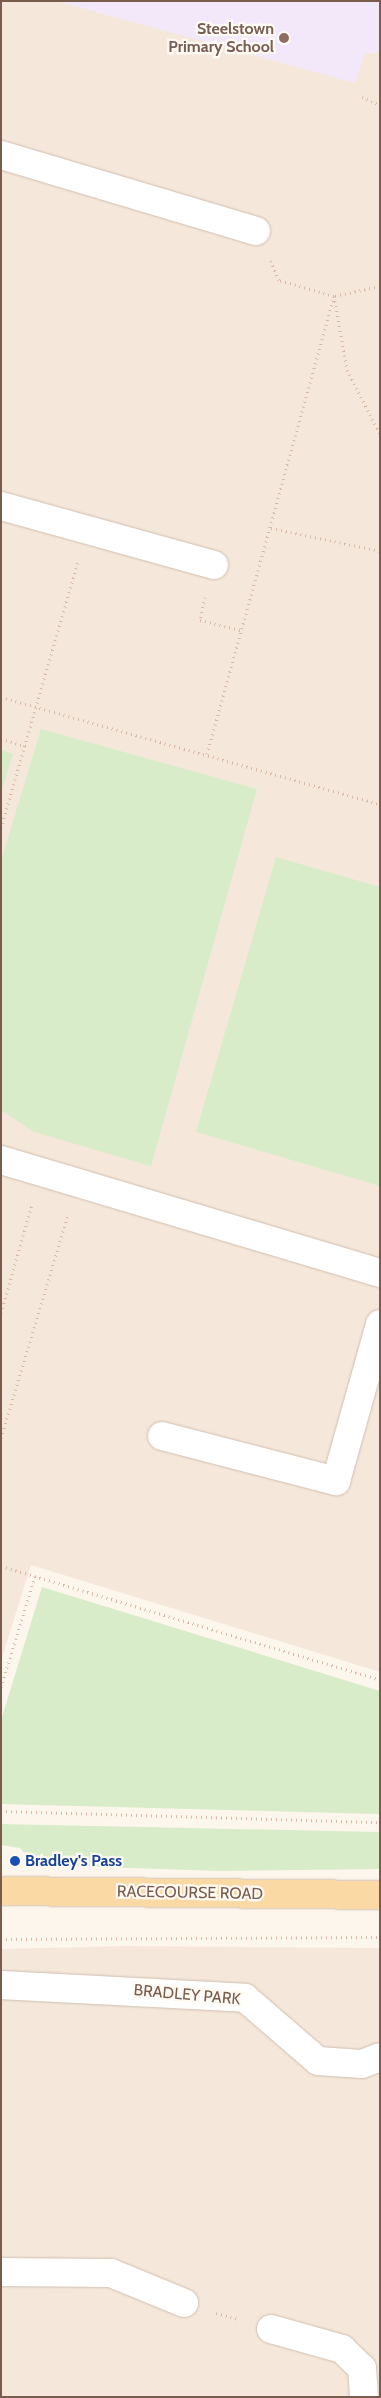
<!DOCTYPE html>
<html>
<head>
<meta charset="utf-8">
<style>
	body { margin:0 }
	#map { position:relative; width:381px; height:2398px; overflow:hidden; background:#fdf6ec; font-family:Cabin,sans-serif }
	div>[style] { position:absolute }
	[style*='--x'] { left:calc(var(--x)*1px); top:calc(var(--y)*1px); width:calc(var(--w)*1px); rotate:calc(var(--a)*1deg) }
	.residential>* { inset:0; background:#f5e8da }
	.education>* { inset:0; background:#f3e8fa }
	.green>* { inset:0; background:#d8ecc9 }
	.path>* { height:3px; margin-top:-1.5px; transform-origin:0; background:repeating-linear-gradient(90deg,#d9b8a5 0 1px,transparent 0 5px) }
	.roads { filter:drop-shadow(0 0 1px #d1beb0) drop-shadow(0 0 1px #d1beb0) }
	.minor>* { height:28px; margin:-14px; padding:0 14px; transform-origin:14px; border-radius:14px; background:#fff }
	.major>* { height:28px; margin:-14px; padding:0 14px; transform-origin:14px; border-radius:14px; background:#fbd9a5 }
	.dots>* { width:14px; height:14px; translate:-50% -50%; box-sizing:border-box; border:2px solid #fffaf3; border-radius:50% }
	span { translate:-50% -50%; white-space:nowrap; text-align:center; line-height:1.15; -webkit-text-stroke:4.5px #fffaf3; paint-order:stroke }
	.education-label { font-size:16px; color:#785e54; font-weight:700 }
	.right { translate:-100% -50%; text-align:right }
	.transit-label { font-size:16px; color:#164399; font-weight:700 }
	.left { translate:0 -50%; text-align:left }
	.street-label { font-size:16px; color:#7a5c4d }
	.frame { position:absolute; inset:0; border:2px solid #7a5c4d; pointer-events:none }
</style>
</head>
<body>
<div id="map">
	<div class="residential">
		<div style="clip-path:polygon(1px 1px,380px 1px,380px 1672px,31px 1565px,1px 1661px)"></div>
		<div style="clip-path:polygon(125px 1946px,380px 1948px,380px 2397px,1px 2397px,1px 1949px)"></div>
	</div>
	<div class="education">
		<div style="clip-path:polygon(56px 1px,380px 1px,380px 52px,365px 54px,355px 83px)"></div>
	</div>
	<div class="green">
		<div style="clip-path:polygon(41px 729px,257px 789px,151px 1166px,34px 1132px,1px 1110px,1px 861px)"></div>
		<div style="clip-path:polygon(1px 750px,13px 754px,1px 793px)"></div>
		<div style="clip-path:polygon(276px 857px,380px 887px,380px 1186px,196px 1132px)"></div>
		<div style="clip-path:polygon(42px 1587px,380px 1691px,380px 1814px,1px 1804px,1px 1720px)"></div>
		<div style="clip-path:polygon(1px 1824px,380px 1832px,380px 1869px,223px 1871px,34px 1865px,20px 1848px,1px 1845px)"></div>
	</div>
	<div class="path">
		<div style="--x:362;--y:97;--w:20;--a:24"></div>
		<div style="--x:380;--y:286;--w:47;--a:167.7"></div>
		<div style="--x:334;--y:296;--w:75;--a:80"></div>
		<div style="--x:347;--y:370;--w:72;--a:62.7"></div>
		<div style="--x:271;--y:528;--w:111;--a:11.9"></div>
		<div style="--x:205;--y:597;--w:24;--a:102"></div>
		<div style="--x:200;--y:620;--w:45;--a:14"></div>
		<div style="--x:1;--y:697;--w:394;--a:15.8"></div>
		<div style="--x:1;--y:739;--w:26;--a:16"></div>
		<div style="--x:207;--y:754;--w:475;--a:-74.5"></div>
		<div style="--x:334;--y:296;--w:57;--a:-163.8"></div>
		<div style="--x:279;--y:280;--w:22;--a:-114"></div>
		<div style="--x:1;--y:828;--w:277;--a:-73.9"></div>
		<div style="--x:1;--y:1313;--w:113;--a:-74.1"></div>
		<div style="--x:1;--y:1438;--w:234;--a:-73.3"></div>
		<div style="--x:1;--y:1566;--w:396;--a:16.7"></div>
		<div style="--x:1;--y:1687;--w:116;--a:-73"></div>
		<div style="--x:1;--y:1811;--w:379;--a:1.7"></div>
		<div style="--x:1;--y:1939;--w:379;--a:-0.3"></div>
		<div style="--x:216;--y:2313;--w:24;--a:15"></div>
	</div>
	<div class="roads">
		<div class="minor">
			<div style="--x:1;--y:155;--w:266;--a:16.6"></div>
			<div style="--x:1;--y:506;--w:221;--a:15.5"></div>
			<div style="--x:1;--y:1160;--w:395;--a:16.6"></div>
			<div style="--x:162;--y:1436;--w:180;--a:14.5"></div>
			<div style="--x:336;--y:1481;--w:163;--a:-74.3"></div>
			<div style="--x:1;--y:1985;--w:244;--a:3"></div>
			<div style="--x:245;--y:1998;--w:96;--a:40.8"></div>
			<div style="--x:318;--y:2061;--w:44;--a:3.9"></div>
			<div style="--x:362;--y:2064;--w:19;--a:-21"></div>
			<div style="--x:1;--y:2272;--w:110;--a:0.5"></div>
			<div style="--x:111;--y:2273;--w:79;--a:22.3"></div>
			<div style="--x:271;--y:2329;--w:74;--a:15.7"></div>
			<div style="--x:342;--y:2349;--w:28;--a:44"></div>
			<div style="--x:362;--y:2368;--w:29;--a:86"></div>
		</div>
		<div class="major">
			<div style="--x:1;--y:1891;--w:379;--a:0.6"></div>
		</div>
	</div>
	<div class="dots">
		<div style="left:284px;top:38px;background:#8d6e63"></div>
		<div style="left:15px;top:1861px;background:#1a4fb4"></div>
	</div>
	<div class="education-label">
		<span class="right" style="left:274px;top:38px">Steelstown<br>Primary School</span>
	</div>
	<div class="transit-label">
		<span class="left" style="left:25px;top:1861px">Bradley's Pass</span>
	</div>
	<div class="street-label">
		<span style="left:190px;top:1893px;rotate:1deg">RACECOURSE ROAD</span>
		<span style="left:187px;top:1995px;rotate:5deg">BRADLEY PARK</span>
	</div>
	<div class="frame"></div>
</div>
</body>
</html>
